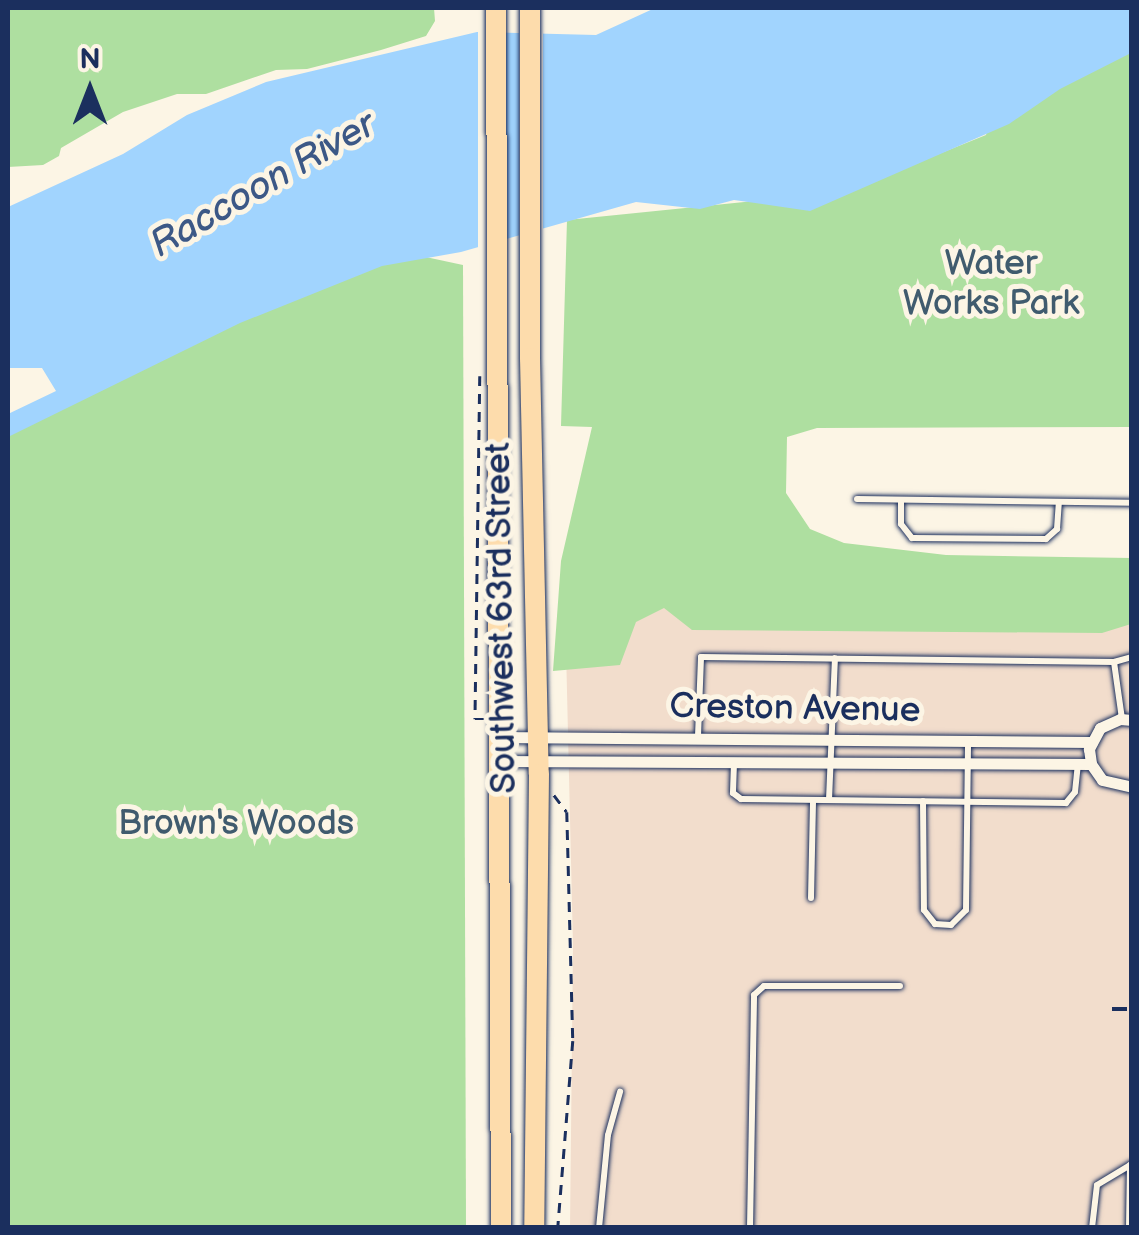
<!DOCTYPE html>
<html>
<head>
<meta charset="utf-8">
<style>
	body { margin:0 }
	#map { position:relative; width:1139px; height:1235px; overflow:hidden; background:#fcf5e5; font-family:"Balsamiq Sans",sans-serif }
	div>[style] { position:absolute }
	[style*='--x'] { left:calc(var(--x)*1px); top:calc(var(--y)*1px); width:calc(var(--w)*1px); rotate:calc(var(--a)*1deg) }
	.built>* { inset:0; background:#f2ddcc }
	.green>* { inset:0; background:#aedfa0 }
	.water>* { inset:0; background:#a1d4fe }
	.pier>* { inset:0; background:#fcf5e5; transform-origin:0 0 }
	.path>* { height:2.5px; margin-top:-1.25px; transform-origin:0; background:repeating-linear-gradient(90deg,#1b2f5e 0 10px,transparent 0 18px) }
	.roads { filter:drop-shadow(0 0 2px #1b2f5e) drop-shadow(0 0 2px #1b2f5e) }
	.lane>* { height:6px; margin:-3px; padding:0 3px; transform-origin:3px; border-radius:3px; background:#fcf5e5 }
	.street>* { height:11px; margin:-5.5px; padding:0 5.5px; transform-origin:5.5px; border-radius:5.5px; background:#fcf5e5 }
	.primary>* { height:20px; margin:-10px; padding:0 10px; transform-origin:10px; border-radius:10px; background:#fddcac }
	.rail>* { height:4px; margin-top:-2px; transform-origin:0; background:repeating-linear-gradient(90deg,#1b2f5e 0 15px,transparent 0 23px) }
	span { translate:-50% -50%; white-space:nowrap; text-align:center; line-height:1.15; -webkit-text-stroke:10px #fcf5e5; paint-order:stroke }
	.park-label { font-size:35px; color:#405b6e }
	.street-label { font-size:35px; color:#1b2f5e }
	.water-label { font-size:38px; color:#3c5886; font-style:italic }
	.frame { position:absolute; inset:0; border:10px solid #1b2f5e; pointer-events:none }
	.north { position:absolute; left:40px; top:40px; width:100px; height:100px; -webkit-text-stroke:8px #fcf5e5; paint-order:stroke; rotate:0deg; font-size:28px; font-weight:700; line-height:40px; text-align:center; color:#1b2f5e }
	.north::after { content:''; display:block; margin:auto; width:35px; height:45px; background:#1b2f5e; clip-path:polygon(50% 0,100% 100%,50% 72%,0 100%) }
</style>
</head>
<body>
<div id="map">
	<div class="built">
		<div style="clip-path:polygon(564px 564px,1131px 564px,1131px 1227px,570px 1227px,573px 946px)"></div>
	</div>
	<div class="green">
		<div style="clip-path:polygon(8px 8px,434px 8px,435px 21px,426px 36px,381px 50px,307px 69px,276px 70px,206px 94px,177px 94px,123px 112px,61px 148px,59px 156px,43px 165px,8px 167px)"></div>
		<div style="clip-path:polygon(1131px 13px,1131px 427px,817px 428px,787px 437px,786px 493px,810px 529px,844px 543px,946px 555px,1131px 558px,1131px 624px,1102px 633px,692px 630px,664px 608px,636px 622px,620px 665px,553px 671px,561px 561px,592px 427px,561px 426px,567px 220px,844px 192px,986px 135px,1002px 77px)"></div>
		<div style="clip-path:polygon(365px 244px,463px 265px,466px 1227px,8px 1227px,8px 421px)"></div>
	</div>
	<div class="water">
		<div style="clip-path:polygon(655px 8px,1131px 8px,1131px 53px,1060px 89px,1009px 124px,810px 211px,734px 200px,700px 209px,636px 202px,461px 252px,382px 266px,240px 323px,8px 437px,8px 414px,56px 391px,42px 368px,8px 368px,8px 207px,123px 154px,187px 115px,266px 82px,477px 32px,596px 35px)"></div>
	</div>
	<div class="pier">
		<div style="left:478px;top:27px;width:27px;height:226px"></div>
		<div style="left:519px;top:28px;width:24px;height:213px"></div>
	</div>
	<div class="path">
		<div style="--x:480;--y:376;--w:343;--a:90.8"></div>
		<div style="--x:475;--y:719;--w:10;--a:0"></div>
		<div style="--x:554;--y:795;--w:21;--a:53"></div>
		<div style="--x:567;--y:812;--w:229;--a:88.5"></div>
		<div style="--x:573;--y:1041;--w:188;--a:94.6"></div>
	</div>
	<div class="roads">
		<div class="lane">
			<div style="--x:857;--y:499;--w:275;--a:0.8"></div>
			<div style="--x:901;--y:500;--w:24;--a:90"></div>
			<div style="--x:901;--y:524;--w:18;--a:52"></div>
			<div style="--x:912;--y:538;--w:134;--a:0.4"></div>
			<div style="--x:1046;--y:539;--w:15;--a:-42"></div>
			<div style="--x:1057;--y:529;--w:26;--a:-86"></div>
			<div style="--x:1114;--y:662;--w:58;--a:82"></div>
			<div style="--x:698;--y:736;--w:79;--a:-87.8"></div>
			<div style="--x:701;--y:657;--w:413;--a:0.7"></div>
			<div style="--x:1114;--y:662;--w:19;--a:-16"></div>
			<div style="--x:734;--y:763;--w:30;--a:92"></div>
			<div style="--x:733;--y:793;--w:10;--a:37"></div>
			<div style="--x:741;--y:799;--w:325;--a:0.7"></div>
			<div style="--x:1066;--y:803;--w:14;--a:-51"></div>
			<div style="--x:1075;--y:792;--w:27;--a:-84"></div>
			<div style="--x:829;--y:800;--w:142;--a:-87.6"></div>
			<div style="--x:923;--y:801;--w:109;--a:89.5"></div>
			<div style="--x:924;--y:910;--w:18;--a:52"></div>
			<div style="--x:935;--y:924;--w:16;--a:4"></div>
			<div style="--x:951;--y:925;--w:21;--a:-45"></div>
			<div style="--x:966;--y:910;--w:170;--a:-89.3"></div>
			<div style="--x:811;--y:898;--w:98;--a:-88.8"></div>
			<div style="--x:599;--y:1228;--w:93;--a:-84.5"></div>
			<div style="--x:608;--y:1135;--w:45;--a:-74.4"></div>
			<div style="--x:750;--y:1228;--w:233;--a:-89"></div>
			<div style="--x:754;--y:995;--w:13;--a:-42"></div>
			<div style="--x:764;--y:986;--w:136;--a:0"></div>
			<div style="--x:1092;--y:1228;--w:43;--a:-83.4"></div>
			<div style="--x:1097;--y:1185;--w:41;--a:-31"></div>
			<div style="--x:1129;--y:1228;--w:63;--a:-89.1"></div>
		</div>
		<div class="street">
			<div style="--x:1132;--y:720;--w:12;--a:-175"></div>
			<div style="--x:1120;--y:719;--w:22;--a:156"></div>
			<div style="--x:1100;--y:728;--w:24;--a:118"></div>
			<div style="--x:1089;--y:749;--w:15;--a:82"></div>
			<div style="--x:1091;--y:764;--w:19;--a:55"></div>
			<div style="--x:1102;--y:780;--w:31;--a:13"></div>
			<div style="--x:497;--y:737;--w:595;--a:0.48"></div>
			<div style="--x:498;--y:761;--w:593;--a:0.29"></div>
		</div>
		<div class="primary">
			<div style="--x:496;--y:8;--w:1220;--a:89.77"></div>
			<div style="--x:530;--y:8;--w:350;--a:90"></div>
			<div style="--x:530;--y:358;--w:416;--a:88.8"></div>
			<div style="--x:539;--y:774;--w:454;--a:90.6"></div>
		</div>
	</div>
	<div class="rail">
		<div style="--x:1112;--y:1009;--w:20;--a:0"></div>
	</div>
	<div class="park-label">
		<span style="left:991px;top:284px">Water<br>Works Park</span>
		<span style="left:236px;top:824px">Brown's Woods</span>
	</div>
	<div class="street-label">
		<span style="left:502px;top:618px;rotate:-91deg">Southwest 63rd Street</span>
		<span style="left:795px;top:709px;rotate:1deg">Creston Avenue</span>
	</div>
	<div class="water-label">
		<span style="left:263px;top:185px;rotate:-30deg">Raccoon River</span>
	</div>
	<div class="frame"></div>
	<div class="north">N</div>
</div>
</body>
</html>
